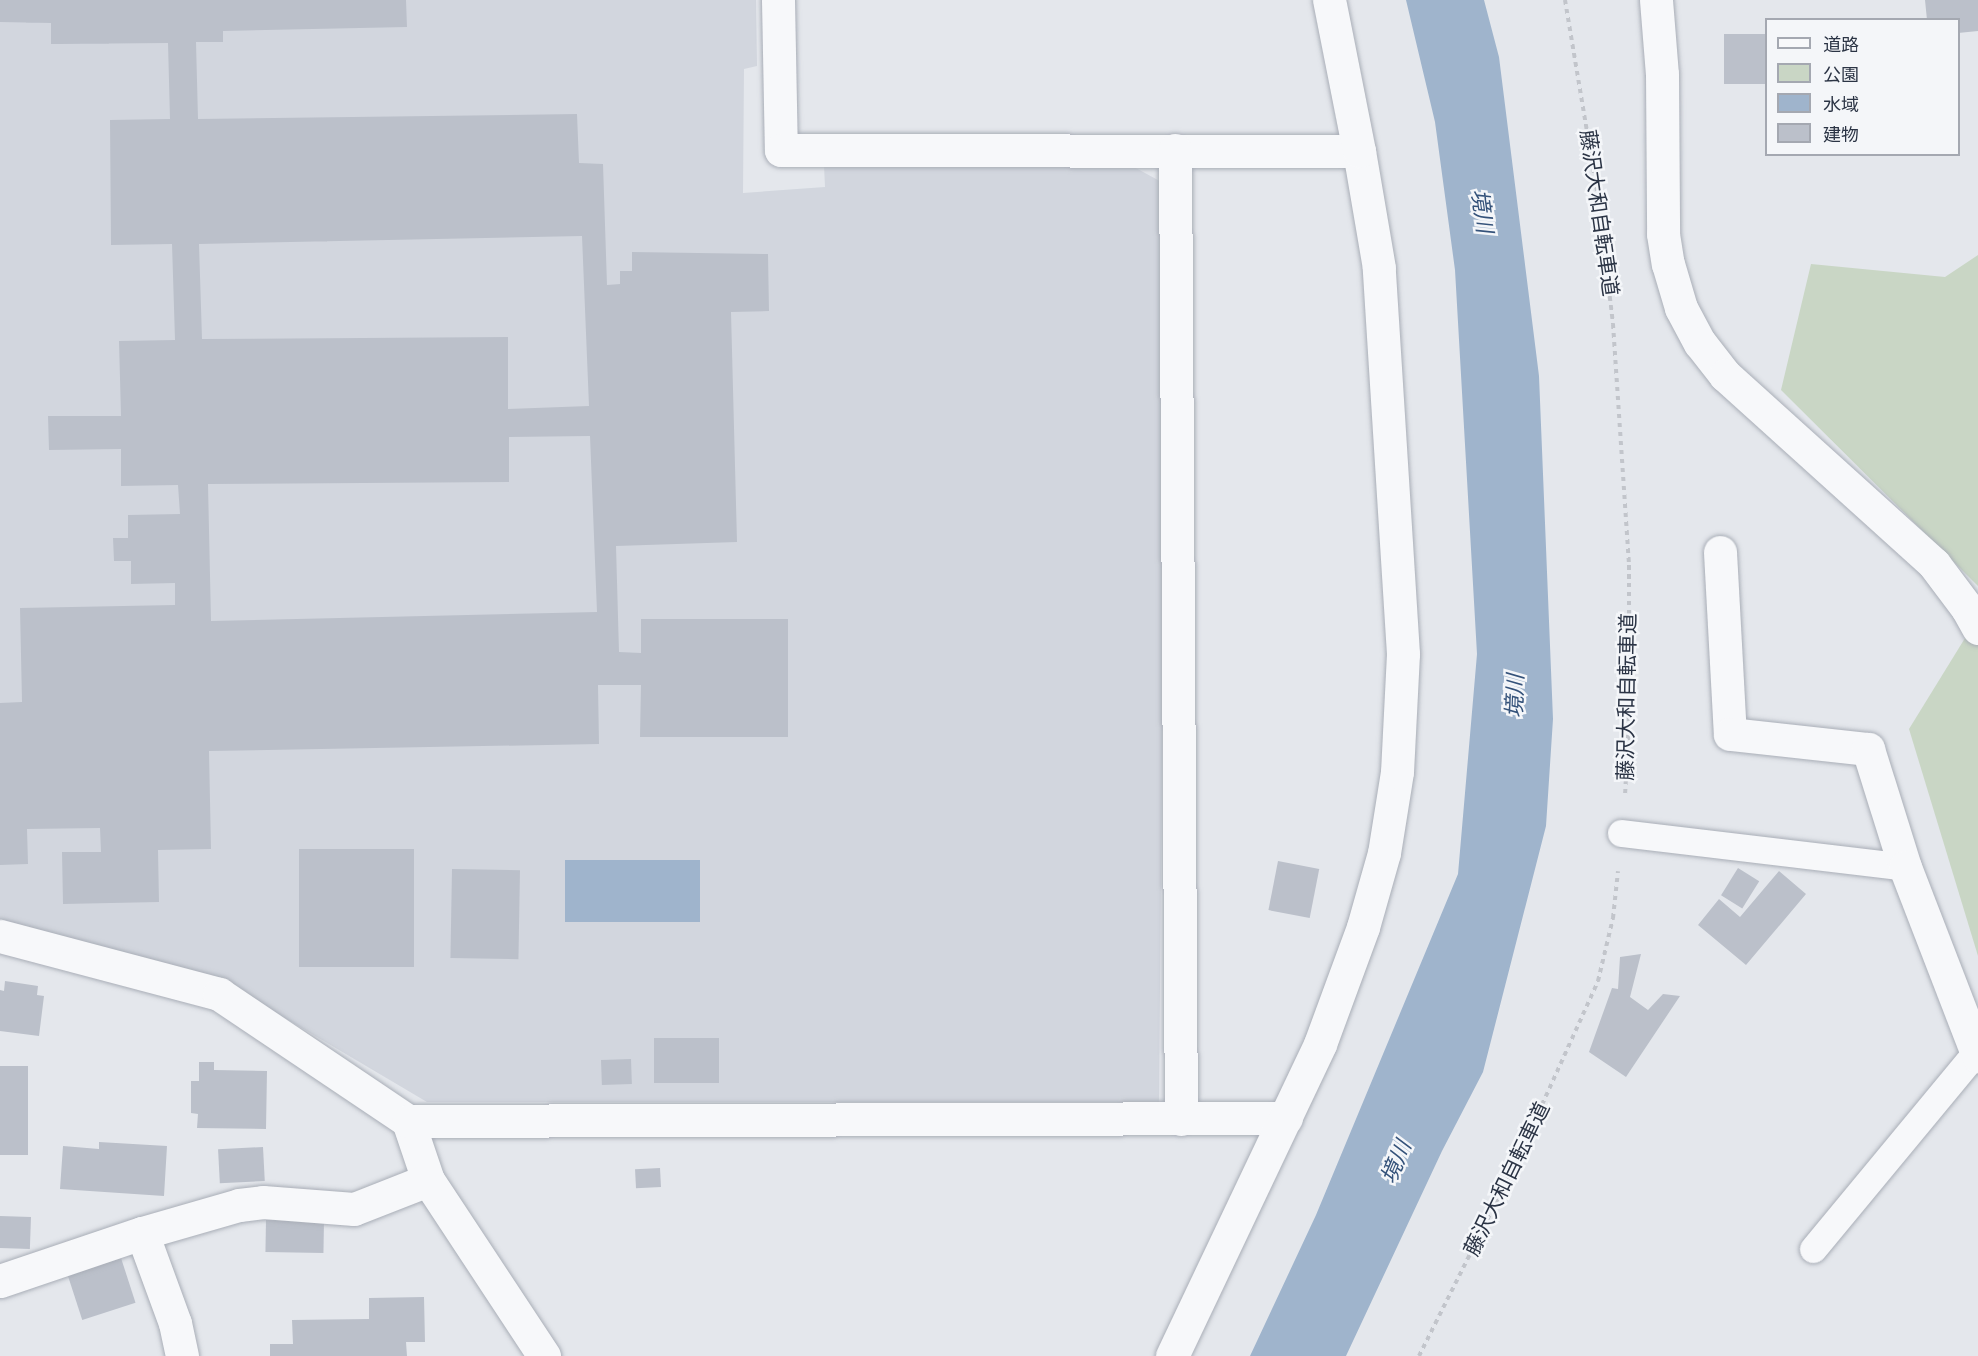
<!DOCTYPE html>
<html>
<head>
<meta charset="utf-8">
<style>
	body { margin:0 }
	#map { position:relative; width:1978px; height:1356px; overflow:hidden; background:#e4e7ec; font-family:"Fira Sans","Noto Sans JP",sans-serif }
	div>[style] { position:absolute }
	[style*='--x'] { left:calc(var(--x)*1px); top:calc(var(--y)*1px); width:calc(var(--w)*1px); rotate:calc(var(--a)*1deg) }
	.built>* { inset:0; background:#d2d6de }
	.green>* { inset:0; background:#c9d6c5 }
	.water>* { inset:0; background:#9fb4cc; transform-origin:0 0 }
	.building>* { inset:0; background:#bbc0ca; transform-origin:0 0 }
	.path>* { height:4px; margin-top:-2px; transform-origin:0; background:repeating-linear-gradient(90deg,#c2c5cb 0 4.5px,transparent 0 9px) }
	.roads { filter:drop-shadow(0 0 2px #a9aeb7) drop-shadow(0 0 2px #a9aeb7) }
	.lane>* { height:27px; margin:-13.5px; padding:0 13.5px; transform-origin:13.5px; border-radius:13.5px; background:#f7f8fa }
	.street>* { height:33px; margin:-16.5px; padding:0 16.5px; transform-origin:16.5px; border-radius:16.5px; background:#f7f8fa }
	span { translate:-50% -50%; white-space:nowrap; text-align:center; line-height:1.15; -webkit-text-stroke:5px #f4f6f9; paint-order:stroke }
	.street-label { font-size:21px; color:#2b3445 }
	.water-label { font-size:22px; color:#34527a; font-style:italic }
	.legend { position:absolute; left:1765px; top:18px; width:195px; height:138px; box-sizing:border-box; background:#f4f6f9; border:2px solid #a4a8b1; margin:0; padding:8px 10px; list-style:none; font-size:18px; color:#2b3445 }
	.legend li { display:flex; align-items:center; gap:12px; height:30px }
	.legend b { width:30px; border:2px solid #a4a8b1 }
</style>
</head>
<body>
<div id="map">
	<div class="built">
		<div style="clip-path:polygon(0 0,756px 0,757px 66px,744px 69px,743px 193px,825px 187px,824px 166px,1134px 167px,1167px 185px,1159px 1102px,427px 1102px,219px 979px,0 919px)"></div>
	</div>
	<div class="green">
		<div style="clip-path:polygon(1978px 255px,1978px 586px,1781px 390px,1811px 264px,1945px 277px)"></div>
		<div style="clip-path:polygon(1978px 617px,1978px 956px,1909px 729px)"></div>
	</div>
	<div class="water">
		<div style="clip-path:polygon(1406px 0,1484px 0,1499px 57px,1539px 376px,1553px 719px,1546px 826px,1483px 1072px,1442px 1151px,1346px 1356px,1250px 1356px,1316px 1215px,1458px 874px,1477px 654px,1455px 270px,1435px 122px)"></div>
		<div style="left:565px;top:860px;width:135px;height:62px"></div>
	</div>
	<div class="building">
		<div style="clip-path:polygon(evenodd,0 0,406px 0,407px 27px,223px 31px,223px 42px,196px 42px,198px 119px,577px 114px,579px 163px,603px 164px,607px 285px,620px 284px,620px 271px,632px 271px,632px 252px,768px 254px,769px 311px,731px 312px,737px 542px,616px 546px,619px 652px,641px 653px,641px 619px,788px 619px,788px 737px,640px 737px,641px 685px,598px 685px,599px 744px,209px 751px,211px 849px,158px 850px,159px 902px,63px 904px,62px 852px,101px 852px,100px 828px,27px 829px,28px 864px,0 865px,0 703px,22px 702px,20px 608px,175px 605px,175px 583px,131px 584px,131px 561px,114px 561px,113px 538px,128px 538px,128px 515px,180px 514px,178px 485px,121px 486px,121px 449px,49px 450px,48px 416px,121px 416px,119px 341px,175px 340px,172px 244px,111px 245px,110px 120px,170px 119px,168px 43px,51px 44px,51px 23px,0 22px,0 0,582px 236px,589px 406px,508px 409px,508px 337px,202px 339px,199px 244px,582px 236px,0 0,590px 436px,597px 612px,211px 621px,208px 484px,509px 482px,509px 437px,590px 436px)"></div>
		<div style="clip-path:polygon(1925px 0,1978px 0,1978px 31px,1958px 33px,1958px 20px,1927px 20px)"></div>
		<div style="left:1724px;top:34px;width:42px;height:50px"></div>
		<div style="left:414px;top:849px;width:118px;height:115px;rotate:90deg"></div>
		<div style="left:1278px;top:861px;width:42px;height:50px;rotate:11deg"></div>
		<div style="left:1738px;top:868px;width:25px;height:32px;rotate:32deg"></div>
		<div style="left:452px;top:869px;width:68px;height:89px;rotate:1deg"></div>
		<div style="clip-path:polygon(1779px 871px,1806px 894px,1746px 965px,1698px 925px,1719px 899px,1740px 917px)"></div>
		<div style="clip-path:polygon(1641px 954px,1630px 997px,1648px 1010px,1663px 994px,1680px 996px,1626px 1077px,1589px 1052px,1612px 988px,1618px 989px,1620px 957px)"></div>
		<div style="clip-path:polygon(5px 981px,38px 986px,37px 995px,44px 996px,39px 1036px,0 1031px,0 990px,4px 991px)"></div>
		<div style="left:719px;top:1038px;width:45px;height:65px;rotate:90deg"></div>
		<div style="left:631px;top:1059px;width:25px;height:30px;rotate:88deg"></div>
		<div style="clip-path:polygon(199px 1062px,214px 1062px,214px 1070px,267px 1071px,266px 1129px,197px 1128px,198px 1114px,191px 1113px,191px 1081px,199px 1081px)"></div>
		<div style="left:0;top:1066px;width:28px;height:89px"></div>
		<div style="clip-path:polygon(99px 1142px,167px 1146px,164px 1196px,60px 1189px,63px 1146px,99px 1149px)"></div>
		<div style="left:263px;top:1147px;width:34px;height:45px;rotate:87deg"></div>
		<div style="left:660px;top:1168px;width:19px;height:25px;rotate:87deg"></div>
		<div style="left:0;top:1216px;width:31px;height:32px;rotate:2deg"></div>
		<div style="left:266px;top:1220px;width:58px;height:32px;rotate:1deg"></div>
		<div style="left:121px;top:1258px;width:47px;height:56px;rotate:72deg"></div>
		<div style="clip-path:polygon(424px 1297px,425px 1342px,406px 1342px,407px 1356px,270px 1356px,270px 1344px,293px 1344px,292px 1320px,369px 1319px,369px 1298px)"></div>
	</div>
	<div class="path">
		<div style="--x:1565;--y:0;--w:201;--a:80.5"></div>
		<div style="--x:1598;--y:198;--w:127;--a:83.2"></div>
		<div style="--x:1613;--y:324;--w:242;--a:86.2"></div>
		<div style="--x:1629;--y:565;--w:152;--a:90"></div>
		<div style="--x:1629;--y:717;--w:78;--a:92.9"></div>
		<div style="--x:1419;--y:1356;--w:217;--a:-63.4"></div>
		<div style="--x:1516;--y:1162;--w:199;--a:-65.6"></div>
		<div style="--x:1598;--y:981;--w:65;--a:-76.6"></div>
		<div style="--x:1613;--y:918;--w:47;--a:-83.9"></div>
	</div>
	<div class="roads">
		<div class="lane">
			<div style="--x:1621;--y:833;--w:286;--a:6.8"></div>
			<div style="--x:1813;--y:1249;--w:256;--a:-50.4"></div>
		</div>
		<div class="street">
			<div style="--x:778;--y:0;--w:150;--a:88.9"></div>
			<div style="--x:781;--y:150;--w:578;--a:0.1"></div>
			<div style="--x:1656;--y:0;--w:74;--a:85.4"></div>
			<div style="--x:1662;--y:74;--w:160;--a:89.6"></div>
			<div style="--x:1663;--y:234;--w:30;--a:81"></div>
			<div style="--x:1668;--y:264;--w:46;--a:73.5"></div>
			<div style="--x:1681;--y:308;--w:40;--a:62"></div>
			<div style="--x:1700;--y:343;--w:41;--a:52"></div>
			<div style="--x:1725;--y:375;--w:282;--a:42.1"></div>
			<div style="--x:1934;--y:564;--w:55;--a:53.1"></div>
			<div style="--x:1967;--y:608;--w:23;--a:61"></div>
			<div style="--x:1175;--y:150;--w:969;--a:89.65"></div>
			<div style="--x:1720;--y:552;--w:182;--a:86.9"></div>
			<div style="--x:1730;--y:734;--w:139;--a:6.2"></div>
			<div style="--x:1868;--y:749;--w:124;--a:72.6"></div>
			<div style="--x:1905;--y:867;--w:203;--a:68.9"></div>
			<div style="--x:0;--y:936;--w:227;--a:14.8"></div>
			<div style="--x:219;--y:994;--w:228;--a:33.9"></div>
			<div style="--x:408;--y:1121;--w:62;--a:71.3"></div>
			<div style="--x:428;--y:1180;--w:211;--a:56.6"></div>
			<div style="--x:408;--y:1121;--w:878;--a:-0.2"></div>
			<div style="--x:142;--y:1233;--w:96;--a:69.9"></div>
			<div style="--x:175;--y:1323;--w:34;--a:78"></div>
			<div style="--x:0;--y:1281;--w:150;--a:-18.7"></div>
			<div style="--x:142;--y:1233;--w:101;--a:-16.1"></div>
			<div style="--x:239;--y:1205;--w:24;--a:-7"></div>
			<div style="--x:263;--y:1202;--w:91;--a:4.4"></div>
			<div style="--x:354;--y:1209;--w:79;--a:-21.4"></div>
			<div style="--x:1172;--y:1356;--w:345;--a:-64.6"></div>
			<div style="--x:1320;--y:1044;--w:125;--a:-69.8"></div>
			<div style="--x:1363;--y:927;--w:77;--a:-74.2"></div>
			<div style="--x:1384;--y:853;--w:82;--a:-80.9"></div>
			<div style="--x:1397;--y:772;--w:118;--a:-87.1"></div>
			<div style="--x:1403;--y:654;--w:387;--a:-93.6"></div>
			<div style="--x:1379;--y:268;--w:119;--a:-99.7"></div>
			<div style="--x:1359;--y:151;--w:154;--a:-101.2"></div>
		</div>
	</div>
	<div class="street-label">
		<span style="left:1599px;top:213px;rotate:82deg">藤沢大和自転車道</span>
		<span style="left:1627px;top:697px;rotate:-89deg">藤沢大和自転車道</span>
		<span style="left:1507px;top:1179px;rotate:-64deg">藤沢大和自転車道</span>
	</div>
	<div class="water-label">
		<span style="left:1482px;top:211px;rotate:82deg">境川</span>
		<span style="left:1515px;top:696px;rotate:-88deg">境川</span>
		<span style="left:1396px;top:1162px;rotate:-67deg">境川</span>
	</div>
	<ul class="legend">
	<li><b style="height:8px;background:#f7f8fa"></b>道路</li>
	<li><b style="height:16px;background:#c9d6c5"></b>公園</li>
	<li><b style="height:16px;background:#9fb4cc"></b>水域</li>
	<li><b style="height:16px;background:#bbc0ca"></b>建物</li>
	</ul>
</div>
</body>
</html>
